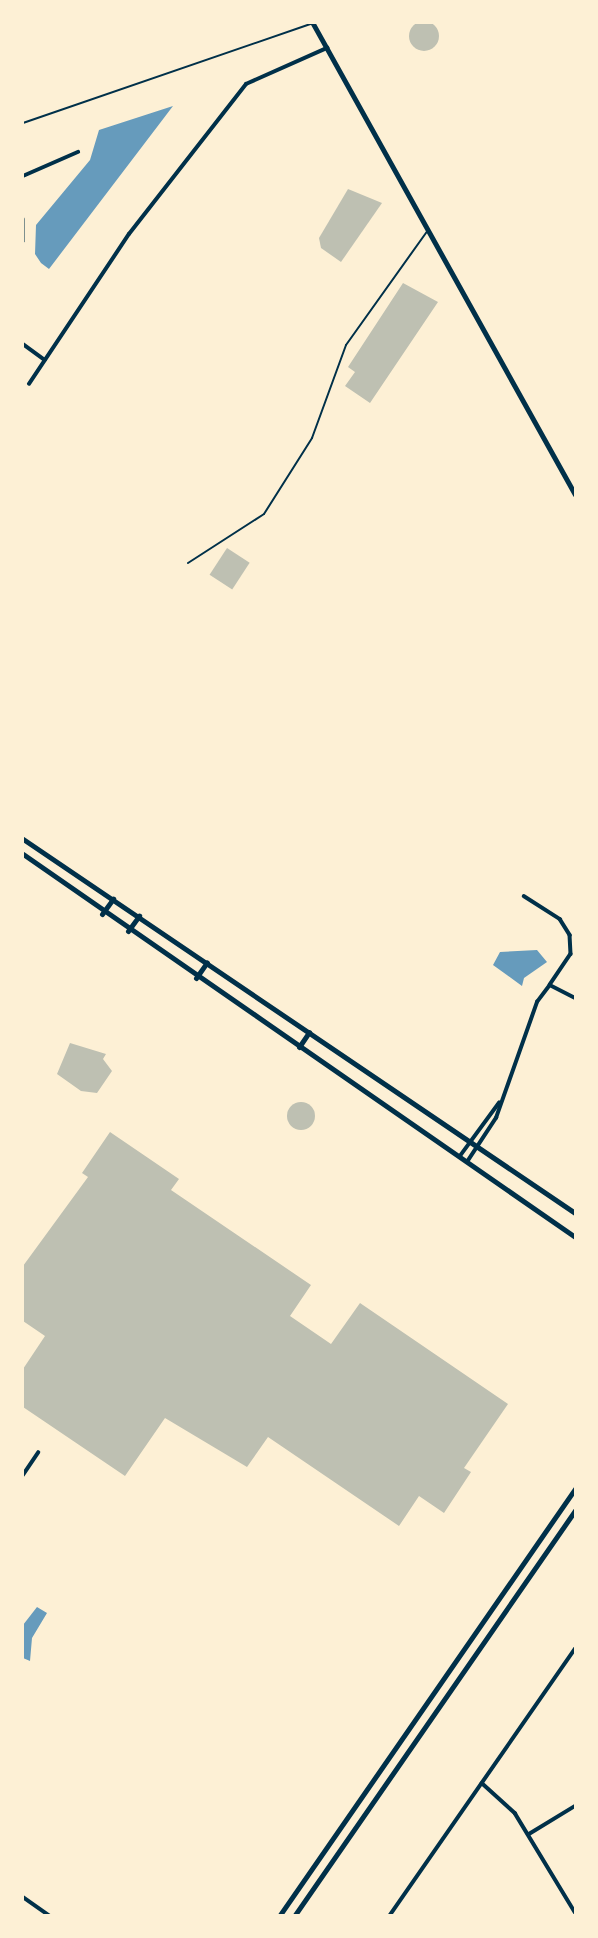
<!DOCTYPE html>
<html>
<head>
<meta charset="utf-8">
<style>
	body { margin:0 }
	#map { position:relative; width:598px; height:1938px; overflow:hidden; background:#fdf0d5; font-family:"Exo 2",sans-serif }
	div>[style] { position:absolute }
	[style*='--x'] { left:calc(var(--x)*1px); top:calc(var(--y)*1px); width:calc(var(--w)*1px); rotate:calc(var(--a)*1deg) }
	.water>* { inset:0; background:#669bbc }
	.building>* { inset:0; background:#bec0b2; transform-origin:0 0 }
	.round { border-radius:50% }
	.path>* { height:2px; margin:-1px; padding:0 1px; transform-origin:1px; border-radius:1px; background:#003049 }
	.service>* { height:2px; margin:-1px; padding:0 1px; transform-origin:1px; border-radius:1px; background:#003049 }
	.minor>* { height:3.5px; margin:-1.75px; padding:0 1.75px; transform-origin:1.75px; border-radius:1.75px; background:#003049 }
	.tertiary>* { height:4.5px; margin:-2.25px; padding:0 2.25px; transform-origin:2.25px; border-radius:2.25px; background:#003049 }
	.secondary>* { height:4.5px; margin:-2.25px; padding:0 2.25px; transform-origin:2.25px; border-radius:2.25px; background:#003049 }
	.primary>* { height:5px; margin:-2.5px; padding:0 2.5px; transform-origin:2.5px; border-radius:2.5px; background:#003049 }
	span { translate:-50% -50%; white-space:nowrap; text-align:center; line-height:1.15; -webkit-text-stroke:5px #fdf0d5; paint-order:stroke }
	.frame { position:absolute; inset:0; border:24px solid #fdf0d5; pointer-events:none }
</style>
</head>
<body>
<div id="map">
	<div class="water">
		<div style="clip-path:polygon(173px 106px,49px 269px,41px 263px,35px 254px,36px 225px,90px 160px,99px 130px)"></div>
		<div style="clip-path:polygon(537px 950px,547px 962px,524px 978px,522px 986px,493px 965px,500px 952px)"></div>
		<div style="clip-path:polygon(37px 1607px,47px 1613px,32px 1638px,30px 1661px,23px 1658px,23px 1625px)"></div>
	</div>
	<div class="building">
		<div class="round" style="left:409px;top:21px;width:30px;height:30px"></div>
		<div style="clip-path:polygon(348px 189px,382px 203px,341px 262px,321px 248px,319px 238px)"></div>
		<div style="clip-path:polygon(403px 283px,438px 302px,370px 403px,345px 386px,355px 372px,348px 367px)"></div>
		<div style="left:227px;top:548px;width:27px;height:32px;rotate:33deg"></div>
		<div style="clip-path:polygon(70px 1043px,106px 1054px,103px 1059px,112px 1071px,97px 1093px,81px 1091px,57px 1074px)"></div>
		<div class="round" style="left:287px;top:1102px;width:28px;height:28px"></div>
		<div style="clip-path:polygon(110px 1132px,179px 1179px,171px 1190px,311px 1285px,290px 1316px,331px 1344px,360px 1303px,508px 1404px,464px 1468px,471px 1472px,444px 1513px,419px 1496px,399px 1526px,268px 1437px,247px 1467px,165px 1418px,125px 1476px,23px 1407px,23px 1369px,45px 1336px,23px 1321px,23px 1266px,88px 1177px,82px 1173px)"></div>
	</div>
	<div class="path">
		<div style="--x:23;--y:123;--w:304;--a:-19"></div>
	</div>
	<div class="service">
		<div style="--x:188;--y:563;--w:90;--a:-32.8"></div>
		<div style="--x:264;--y:514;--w:90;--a:-57.7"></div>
		<div style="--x:312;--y:438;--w:99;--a:-69.9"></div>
		<div style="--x:346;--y:345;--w:141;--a:-54.5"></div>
	</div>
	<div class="minor">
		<div style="--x:23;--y:176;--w:60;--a:-23.6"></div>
		<div style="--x:23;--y:219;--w:22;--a:90"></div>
		<div style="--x:23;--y:344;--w:27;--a:36"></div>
		<div style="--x:29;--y:384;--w:180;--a:-56.3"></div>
		<div style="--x:129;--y:234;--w:190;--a:-52"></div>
		<div style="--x:246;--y:84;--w:89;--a:-24"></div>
		<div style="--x:524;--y:896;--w:43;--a:32.6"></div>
		<div style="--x:560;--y:919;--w:19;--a:58"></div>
		<div style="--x:570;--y:935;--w:19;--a:87"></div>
		<div style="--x:571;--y:954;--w:37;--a:124"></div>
		<div style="--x:460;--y:1156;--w:66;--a:-53.7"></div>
		<div style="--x:467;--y:1162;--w:53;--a:-56.6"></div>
		<div style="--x:496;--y:1118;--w:123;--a:-70.5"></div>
		<div style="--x:537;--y:1002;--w:21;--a:-53"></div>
		<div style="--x:550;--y:985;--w:28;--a:27"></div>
		<div style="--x:23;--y:1475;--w:27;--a:-56"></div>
		<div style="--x:482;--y:1783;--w:45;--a:42.3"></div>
		<div style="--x:515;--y:1813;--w:116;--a:58.8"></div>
		<div style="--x:529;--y:1834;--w:54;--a:-31.3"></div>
		<div style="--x:23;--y:1897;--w:32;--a:35"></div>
		<div style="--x:390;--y:1915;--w:324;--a:-55.2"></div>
	</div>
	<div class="tertiary">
		<div style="--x:280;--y:1915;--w:518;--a:-55.3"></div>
		<div style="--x:295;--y:1915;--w:492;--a:-55.3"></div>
	</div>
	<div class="secondary">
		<div style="--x:313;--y:23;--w:539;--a:60.91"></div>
	</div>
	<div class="primary">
		<div style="--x:23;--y:839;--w:667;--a:34.12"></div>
		<div style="--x:23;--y:854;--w:672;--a:34.75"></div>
		<div style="--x:102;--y:914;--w:19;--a:-54"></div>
		<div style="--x:128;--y:931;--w:19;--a:-54"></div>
		<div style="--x:196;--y:978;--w:19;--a:-55"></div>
		<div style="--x:299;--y:1047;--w:18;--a:-56"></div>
	</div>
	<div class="frame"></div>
</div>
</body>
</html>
